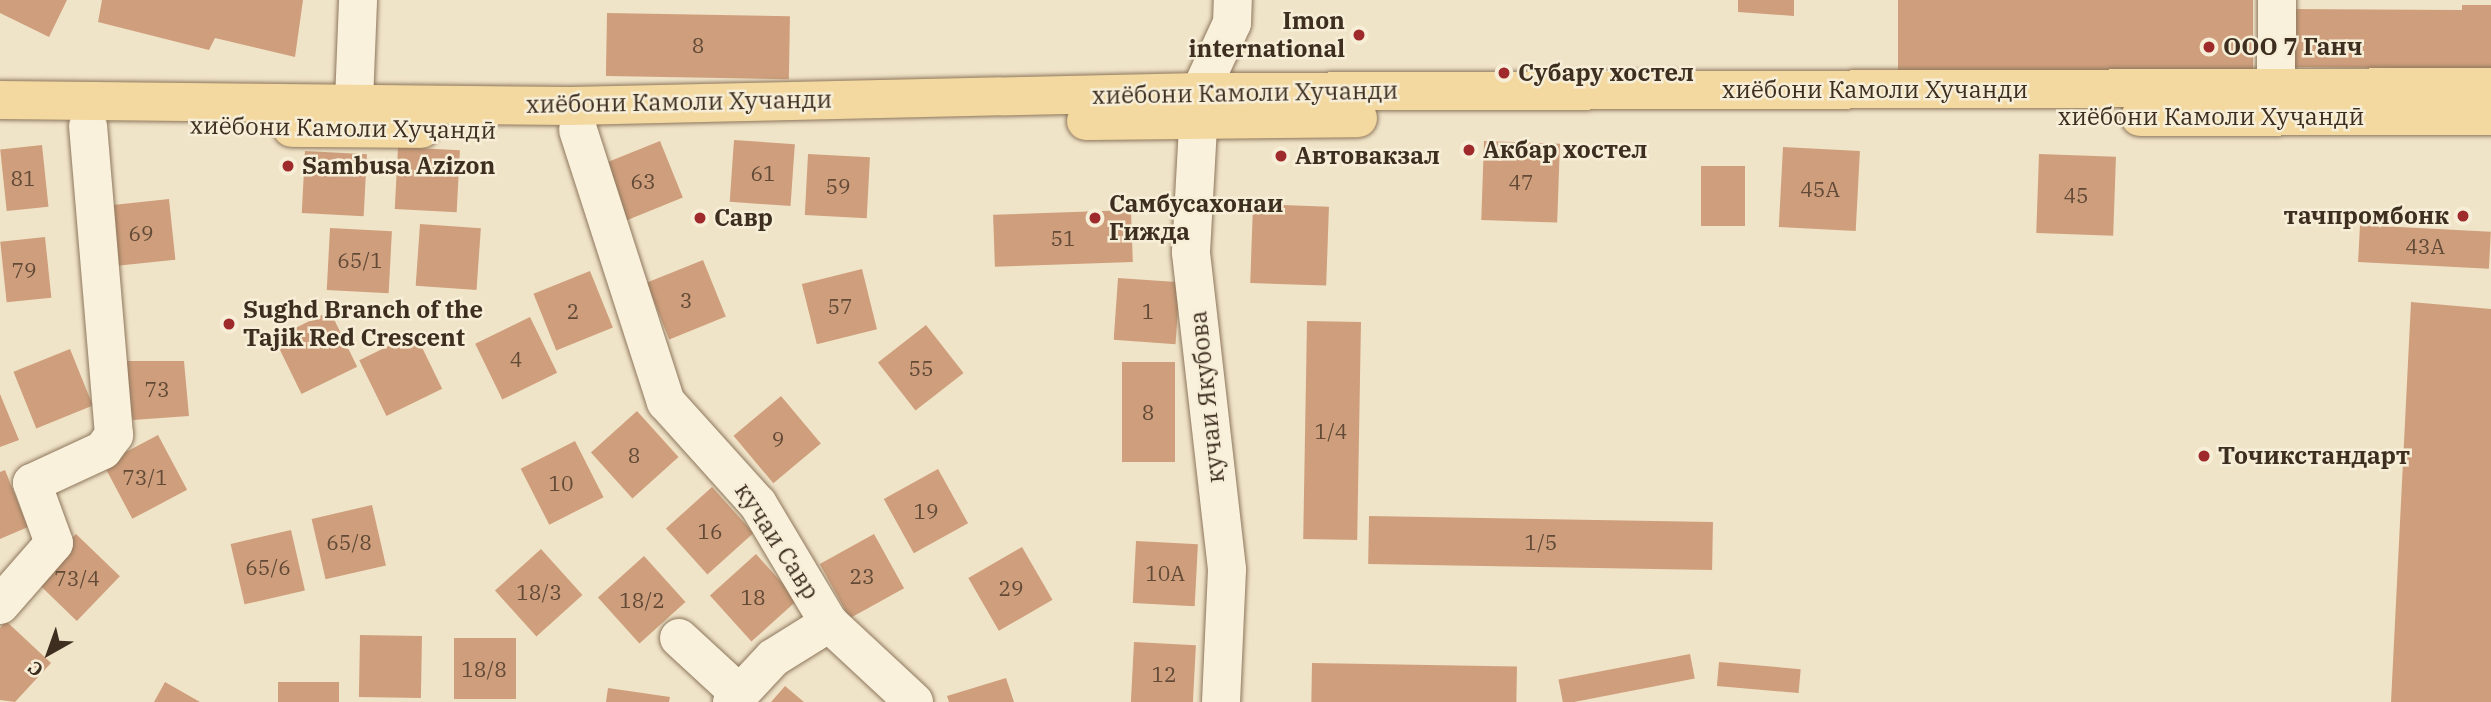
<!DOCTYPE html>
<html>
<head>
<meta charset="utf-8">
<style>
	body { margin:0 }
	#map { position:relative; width:2491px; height:702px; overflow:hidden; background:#f0e4c8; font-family:"IBM Plex Serif",serif }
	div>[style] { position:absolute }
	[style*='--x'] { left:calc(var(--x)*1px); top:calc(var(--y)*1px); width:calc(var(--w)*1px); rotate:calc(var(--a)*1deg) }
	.building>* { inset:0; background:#cf9f7d; transform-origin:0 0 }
	.roads { filter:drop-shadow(0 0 2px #8d765c) drop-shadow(0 0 2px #8d765c) }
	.minor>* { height:38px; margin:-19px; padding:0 19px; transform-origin:19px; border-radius:19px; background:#faf1dc }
	.major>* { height:38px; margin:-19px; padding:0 19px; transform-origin:19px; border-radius:19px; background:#f3d9a0 }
	.dots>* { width:19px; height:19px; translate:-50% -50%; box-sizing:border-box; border:4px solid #f7eed8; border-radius:50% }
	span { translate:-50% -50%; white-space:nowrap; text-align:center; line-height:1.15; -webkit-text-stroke:5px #f7eed8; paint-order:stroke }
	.number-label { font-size:21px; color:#624a37 }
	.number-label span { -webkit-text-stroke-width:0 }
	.poi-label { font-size:24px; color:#3d2e20; font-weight:700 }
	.right { translate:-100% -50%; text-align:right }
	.left { translate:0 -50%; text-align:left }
	.street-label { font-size:24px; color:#3d2e20 }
	.north { position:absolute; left:14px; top:618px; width:70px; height:70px; -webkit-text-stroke:5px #f7eed8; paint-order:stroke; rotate:220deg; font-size:19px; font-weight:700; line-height:28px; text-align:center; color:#3d2e20 }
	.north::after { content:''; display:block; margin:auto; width:24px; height:32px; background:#3d2e20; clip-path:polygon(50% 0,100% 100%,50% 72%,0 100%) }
</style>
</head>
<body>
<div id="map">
	<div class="building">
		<div style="clip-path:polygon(0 0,67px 0,49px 37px,0 13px)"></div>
		<div style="clip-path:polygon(102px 0,303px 0,295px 57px,215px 38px,209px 50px,98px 22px)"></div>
		<div style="clip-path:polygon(1738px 0,1794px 0,1794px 16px,1738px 12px)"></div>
		<div style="left:1898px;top:0;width:355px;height:72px"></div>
		<div style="clip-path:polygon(2462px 5px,2491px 5px,2491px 69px,2289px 67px,2290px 9px,2462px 10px)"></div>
		<div style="left:607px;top:13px;width:183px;height:63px;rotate:1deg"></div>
		<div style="left:734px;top:140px;width:61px;height:62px;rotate:4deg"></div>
		<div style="left:660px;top:141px;width:61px;height:61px;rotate:68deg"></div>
		<div style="left:1484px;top:141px;width:76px;height:79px;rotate:2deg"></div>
		<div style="left:42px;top:145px;width:62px;height:42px;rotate:84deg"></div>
		<div style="left:398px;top:147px;width:62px;height:62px;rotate:3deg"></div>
		<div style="left:1783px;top:147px;width:77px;height:80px;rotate:3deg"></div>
		<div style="left:305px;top:151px;width:62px;height:62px;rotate:3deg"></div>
		<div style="left:808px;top:154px;width:62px;height:61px;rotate:3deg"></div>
		<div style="left:2039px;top:154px;width:77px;height:79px;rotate:2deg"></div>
		<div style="left:1701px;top:166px;width:44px;height:60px"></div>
		<div style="left:169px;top:199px;width:61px;height:61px;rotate:84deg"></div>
		<div style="left:1253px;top:204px;width:76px;height:79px;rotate:2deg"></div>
		<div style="left:1131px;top:210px;width:52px;height:138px;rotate:88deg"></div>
		<div style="left:420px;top:224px;width:61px;height:62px;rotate:4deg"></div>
		<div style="left:2360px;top:225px;width:131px;height:37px;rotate:3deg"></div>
		<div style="left:330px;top:228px;width:62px;height:62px;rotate:3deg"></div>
		<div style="left:45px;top:237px;width:61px;height:45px;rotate:84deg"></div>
		<div style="left:703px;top:260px;width:61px;height:61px;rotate:68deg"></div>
		<div style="left:862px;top:269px;width:62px;height:62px;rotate:76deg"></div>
		<div style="left:590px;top:271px;width:61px;height:61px;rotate:68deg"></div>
		<div style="left:1118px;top:278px;width:62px;height:62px;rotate:4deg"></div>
		<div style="clip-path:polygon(2411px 302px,2491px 309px,2491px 702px,2391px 702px)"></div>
		<div style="left:330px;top:311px;width:62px;height:62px;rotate:64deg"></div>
		<div style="left:530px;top:317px;width:62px;height:61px;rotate:64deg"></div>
		<div style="left:1307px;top:321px;width:54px;height:218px;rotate:1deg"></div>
		<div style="left:926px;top:325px;width:61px;height:61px;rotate:52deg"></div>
		<div style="left:415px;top:333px;width:62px;height:62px;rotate:64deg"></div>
		<div style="left:70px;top:349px;width:61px;height:61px;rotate:68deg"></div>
		<div style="clip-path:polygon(122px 361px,184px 361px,189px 416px,133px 420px)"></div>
		<div style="left:1122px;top:362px;width:53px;height:100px"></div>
		<div style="clip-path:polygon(0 394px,19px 440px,0 447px)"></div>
		<div style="left:781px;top:396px;width:62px;height:62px;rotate:50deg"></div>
		<div style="left:637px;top:411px;width:62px;height:62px;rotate:48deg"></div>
		<div style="left:158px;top:435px;width:62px;height:62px;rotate:62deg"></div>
		<div style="left:575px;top:441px;width:63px;height:61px;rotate:63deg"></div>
		<div style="left:938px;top:469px;width:62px;height:62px;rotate:61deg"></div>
		<div style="clip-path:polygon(5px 470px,28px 527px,0 539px,0 472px)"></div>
		<div style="left:712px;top:487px;width:62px;height:62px;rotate:48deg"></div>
		<div style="left:372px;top:505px;width:62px;height:62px;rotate:77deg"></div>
		<div style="left:1369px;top:516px;width:344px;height:48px;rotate:1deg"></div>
		<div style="left:291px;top:530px;width:62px;height:62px;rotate:77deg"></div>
		<div style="left:76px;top:534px;width:61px;height:62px;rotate:44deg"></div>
		<div style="left:874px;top:534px;width:62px;height:62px;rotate:61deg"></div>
		<div style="left:1136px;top:541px;width:62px;height:62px;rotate:3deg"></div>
		<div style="left:1022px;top:547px;width:61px;height:62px;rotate:60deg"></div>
		<div style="left:541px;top:549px;width:62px;height:62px;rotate:48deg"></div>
		<div style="left:756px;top:554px;width:62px;height:62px;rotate:48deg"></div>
		<div style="left:644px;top:556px;width:62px;height:62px;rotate:48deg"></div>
		<div style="clip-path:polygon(6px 621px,51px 663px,15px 702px,0 700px,0 628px)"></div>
		<div style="left:360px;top:635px;width:62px;height:62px;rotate:1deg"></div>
		<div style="left:454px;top:638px;width:62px;height:61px"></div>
		<div style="left:1134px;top:642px;width:62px;height:60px;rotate:3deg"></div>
		<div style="left:1690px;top:654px;width:25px;height:134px;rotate:79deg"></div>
		<div style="left:1719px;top:662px;width:82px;height:24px;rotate:5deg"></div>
		<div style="left:1312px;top:663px;width:205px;height:39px;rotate:1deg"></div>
		<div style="clip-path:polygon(1006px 678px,1014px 702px,949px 702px,947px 696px)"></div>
		<div style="clip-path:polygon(165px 682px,200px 702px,154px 702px)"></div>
		<div style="left:278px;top:682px;width:61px;height:20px"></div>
		<div style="clip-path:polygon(785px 686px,804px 702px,771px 702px)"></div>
		<div style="clip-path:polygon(608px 688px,670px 697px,669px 702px,606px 702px)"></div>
	</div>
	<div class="roads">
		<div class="minor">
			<div style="--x:2276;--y:90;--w:90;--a:-89.4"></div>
			<div style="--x:354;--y:101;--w:101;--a:-87.7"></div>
			<div style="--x:578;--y:130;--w:286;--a:72.1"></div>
			<div style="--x:666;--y:402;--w:137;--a:48"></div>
			<div style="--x:758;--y:504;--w:139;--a:59.2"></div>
			<div style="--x:829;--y:623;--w:116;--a:42.9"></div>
			<div style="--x:0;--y:605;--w:82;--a:-48.9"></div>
			<div style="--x:54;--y:543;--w:64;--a:-110.1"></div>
			<div style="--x:32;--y:483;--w:78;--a:-24.9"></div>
			<div style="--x:103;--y:450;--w:19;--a:-54"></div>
			<div style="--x:114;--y:435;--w:310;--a:-94.8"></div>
			<div style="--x:679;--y:638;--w:83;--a:42.6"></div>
			<div style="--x:732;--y:702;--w:60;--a:-47"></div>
			<div style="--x:773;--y:658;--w:66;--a:-32"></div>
			<div style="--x:1221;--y:702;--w:133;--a:-87.4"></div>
			<div style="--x:1227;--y:569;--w:319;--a:-96.5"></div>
			<div style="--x:1191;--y:252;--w:160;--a:-86.8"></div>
			<div style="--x:1200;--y:92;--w:76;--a:-65.1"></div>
			<div style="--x:1232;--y:23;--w:23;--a:-88"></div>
		</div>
		<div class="major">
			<div style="--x:0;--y:100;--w:571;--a:0.6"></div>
			<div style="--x:571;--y:106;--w:629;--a:-1.28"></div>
			<div style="--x:1200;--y:92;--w:1291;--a:-0.22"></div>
			<div style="--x:2140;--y:117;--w:351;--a:-0.2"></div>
			<div style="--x:1086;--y:121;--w:272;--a:-0.6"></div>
			<div style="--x:292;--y:128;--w:129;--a:0.4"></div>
		</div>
	</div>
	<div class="dots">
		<div style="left:1359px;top:35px;background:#9e2a2b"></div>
		<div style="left:2209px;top:47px;background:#9e2a2b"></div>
		<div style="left:1504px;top:73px;background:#9e2a2b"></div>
		<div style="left:1469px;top:150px;background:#9e2a2b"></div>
		<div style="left:1281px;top:156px;background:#9e2a2b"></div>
		<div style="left:288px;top:166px;background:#9e2a2b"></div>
		<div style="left:2463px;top:216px;background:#9e2a2b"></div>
		<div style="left:700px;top:218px;background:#9e2a2b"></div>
		<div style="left:1095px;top:218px;background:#9e2a2b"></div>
		<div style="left:229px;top:324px;background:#9e2a2b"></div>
		<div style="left:2204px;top:456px;background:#9e2a2b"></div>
	</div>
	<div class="number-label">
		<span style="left:698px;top:45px">8</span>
		<span style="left:763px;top:173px">61</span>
		<span style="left:23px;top:178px">81</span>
		<span style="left:643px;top:181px">63</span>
		<span style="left:1521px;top:182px">47</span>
		<span style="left:838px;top:186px">59</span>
		<span style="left:1820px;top:189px">45А</span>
		<span style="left:2076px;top:195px">45</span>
		<span style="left:141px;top:233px">69</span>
		<span style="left:1063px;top:238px">51</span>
		<span style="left:2425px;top:246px">43А</span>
		<span style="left:360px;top:260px">65/1</span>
		<span style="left:24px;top:270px">79</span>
		<span style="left:686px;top:300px">3</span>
		<span style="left:840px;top:306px">57</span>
		<span style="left:573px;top:311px">2</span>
		<span style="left:1148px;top:311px">1</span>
		<span style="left:516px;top:359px">4</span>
		<span style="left:921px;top:368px">55</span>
		<span style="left:157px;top:389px">73</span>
		<span style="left:1148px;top:412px">8</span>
		<span style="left:1331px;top:431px">1/4</span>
		<span style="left:778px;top:439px">9</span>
		<span style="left:634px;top:455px">8</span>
		<span style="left:145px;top:477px">73/1</span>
		<span style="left:561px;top:483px">10</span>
		<span style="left:926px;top:511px">19</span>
		<span style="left:710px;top:531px">16</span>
		<span style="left:349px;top:542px">65/8</span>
		<span style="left:1541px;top:542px">1/5</span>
		<span style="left:268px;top:567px">65/6</span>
		<span style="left:1165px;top:573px">10А</span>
		<span style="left:862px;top:576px">23</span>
		<span style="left:77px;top:578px">73/4</span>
		<span style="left:1011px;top:588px">29</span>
		<span style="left:539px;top:592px">18/3</span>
		<span style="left:753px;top:597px">18</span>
		<span style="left:642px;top:600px">18/2</span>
		<span style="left:484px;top:669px">18/8</span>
		<span style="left:1164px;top:674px">12</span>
	</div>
	<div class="poi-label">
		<span class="right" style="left:1345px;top:35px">Imon<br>international</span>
		<span class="left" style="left:2223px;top:47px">ООО 7 Ганч</span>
		<span class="left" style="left:1518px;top:73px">Субару хостел</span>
		<span class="left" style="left:1483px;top:150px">Акбар хостел</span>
		<span class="left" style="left:1295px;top:156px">Автовакзал</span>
		<span class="left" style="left:302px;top:166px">Sambusa Azizon</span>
		<span class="left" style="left:1109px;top:218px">Самбусахонаи<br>Гижда</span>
		<span class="right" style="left:2449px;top:216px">тачпромбонк</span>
		<span class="left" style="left:714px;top:218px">Савр</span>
		<span class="left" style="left:243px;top:324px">Sughd Branch of the<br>Tajik Red Crescent</span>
		<span class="left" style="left:2218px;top:456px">Точикстандарт</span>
	</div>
	<div class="street-label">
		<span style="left:1875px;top:90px">хиёбони Камоли Хучанди</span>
		<span style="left:1245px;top:93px;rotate:-1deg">хиёбони Камоли Хучанди</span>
		<span style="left:679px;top:102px;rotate:-1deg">хиёбони Камоли Хучанди</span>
		<span style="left:2211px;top:117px">хиёбони Камоли Хуҷандӣ</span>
		<span style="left:343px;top:128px;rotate:1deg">хиёбони Камоли Хуҷандӣ</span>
		<span style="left:1207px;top:397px;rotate:-96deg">кучаи Якубова</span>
		<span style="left:777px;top:541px;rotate:57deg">кучаи Савр</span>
	</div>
	<div class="north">С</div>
</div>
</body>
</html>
